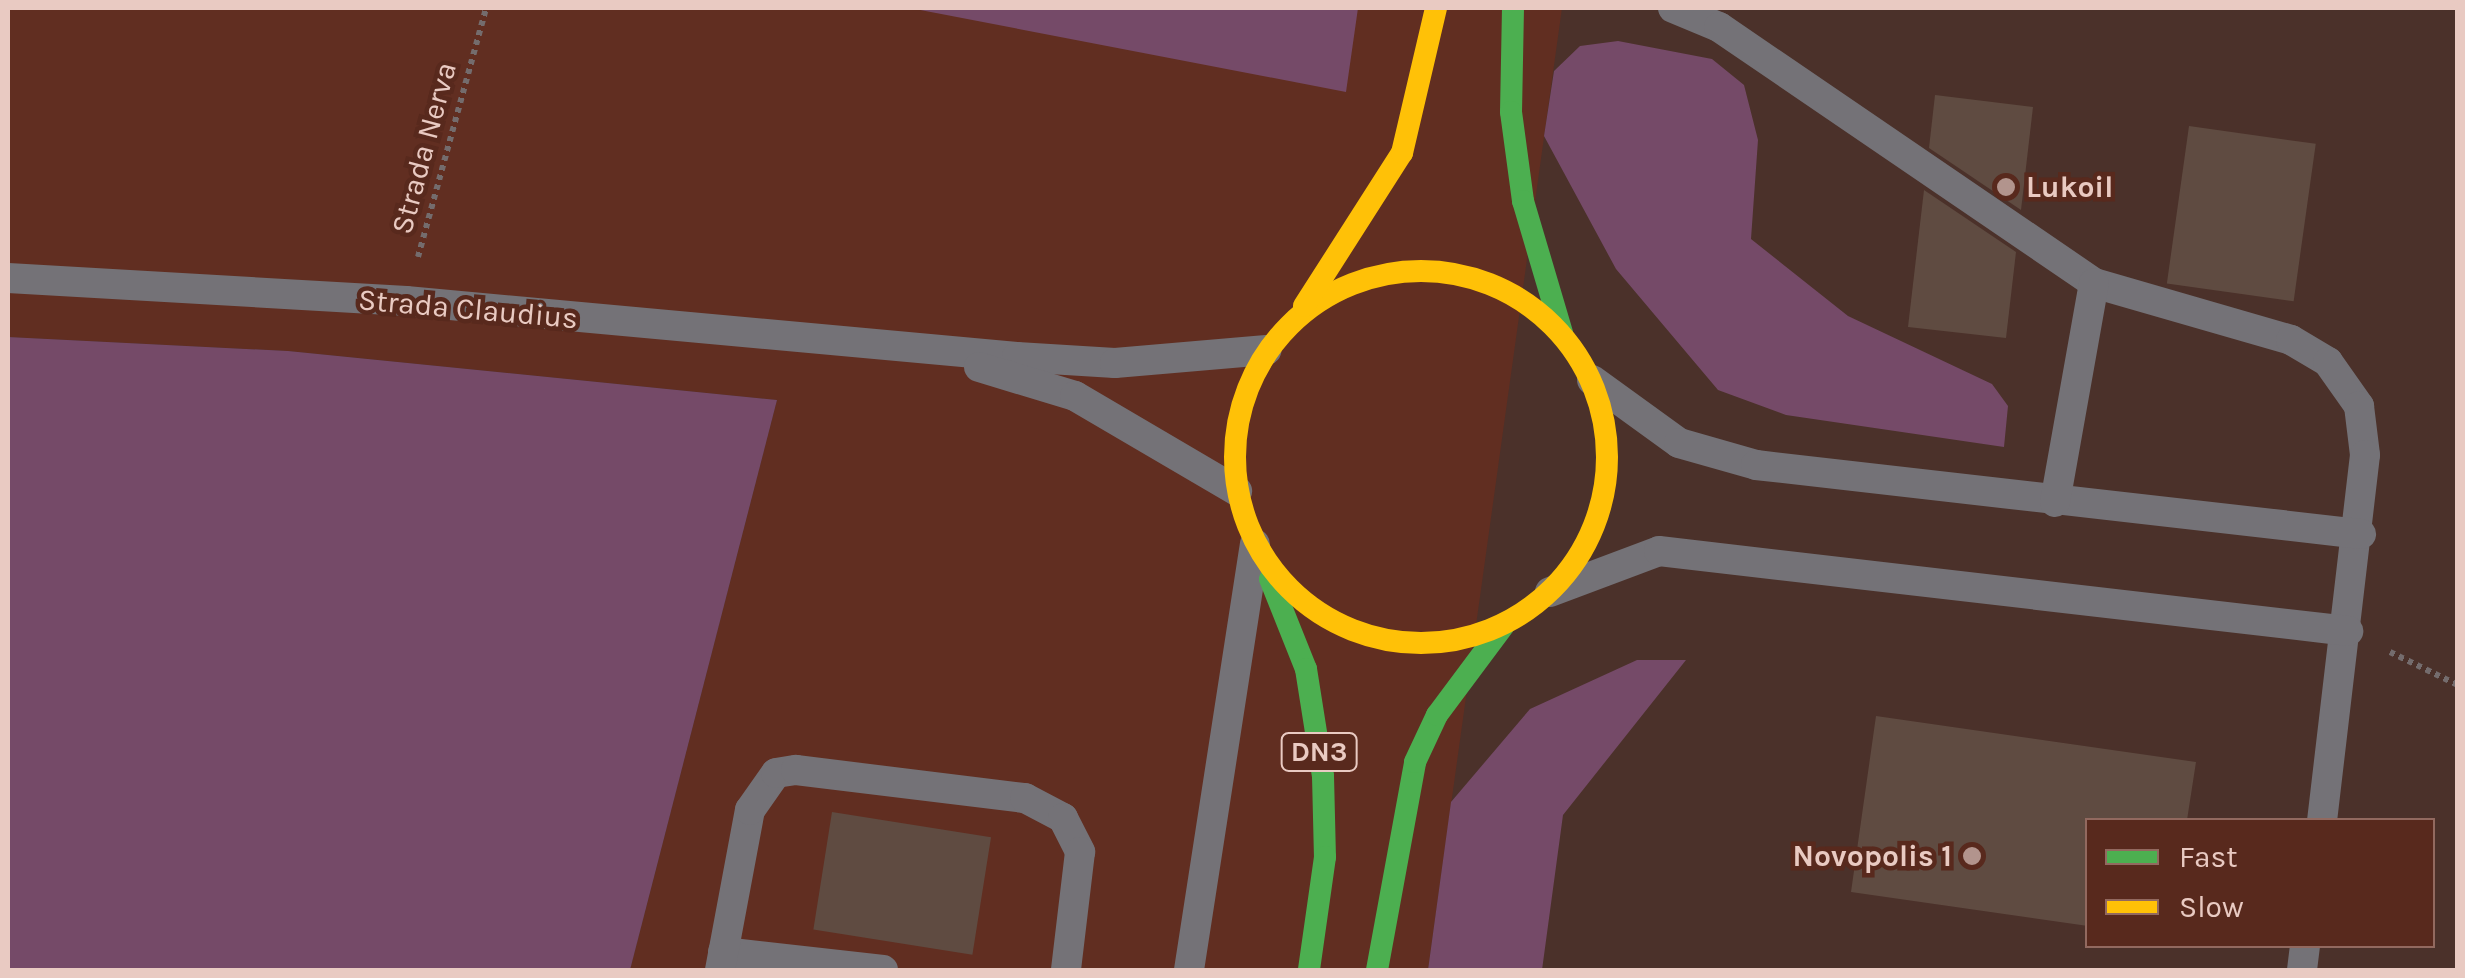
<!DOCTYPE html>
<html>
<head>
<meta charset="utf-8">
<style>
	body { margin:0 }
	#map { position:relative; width:2465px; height:978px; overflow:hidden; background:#4b312a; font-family:Karla,sans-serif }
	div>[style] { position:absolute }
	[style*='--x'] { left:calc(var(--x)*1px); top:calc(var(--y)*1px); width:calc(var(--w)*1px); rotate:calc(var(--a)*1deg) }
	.built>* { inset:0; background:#612e21 }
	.green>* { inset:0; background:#754a68 }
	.building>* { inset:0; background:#5f4b41; transform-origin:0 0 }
	.path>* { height:6px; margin-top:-3px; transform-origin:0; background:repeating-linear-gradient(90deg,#746c6d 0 5px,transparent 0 10px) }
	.lane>* { height:30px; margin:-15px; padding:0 15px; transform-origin:15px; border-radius:15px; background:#747277 }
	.fast>* { height:22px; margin:-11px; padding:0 11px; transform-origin:11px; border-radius:11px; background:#4caf50 }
	.slow>* { height:22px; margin:-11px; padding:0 11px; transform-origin:11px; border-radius:11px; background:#ffc107 }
	.slow>.ring { margin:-11px; padding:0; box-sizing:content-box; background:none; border:22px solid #ffc107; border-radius:50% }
	.dots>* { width:28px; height:28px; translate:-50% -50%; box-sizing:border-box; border:5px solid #58291d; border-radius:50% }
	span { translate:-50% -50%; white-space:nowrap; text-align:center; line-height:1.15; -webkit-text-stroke:9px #58291d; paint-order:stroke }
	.shield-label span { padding:2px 8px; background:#58291d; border:2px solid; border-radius:8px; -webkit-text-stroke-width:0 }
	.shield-label { font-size:28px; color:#e9cac2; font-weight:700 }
	.street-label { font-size:30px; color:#e9cac2 }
	.poi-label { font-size:30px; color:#e9cac2; font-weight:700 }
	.left { translate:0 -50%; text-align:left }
	.right { translate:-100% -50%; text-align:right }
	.frame { position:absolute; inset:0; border:10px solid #e9cac2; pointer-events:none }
	.legend { position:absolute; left:2085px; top:818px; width:350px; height:130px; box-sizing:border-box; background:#58291d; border:2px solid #92695f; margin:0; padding:12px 18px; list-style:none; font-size:30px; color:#e9cac2 }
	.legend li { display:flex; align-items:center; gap:20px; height:50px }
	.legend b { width:50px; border:2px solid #92695f }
</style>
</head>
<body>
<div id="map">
	<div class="built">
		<div style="clip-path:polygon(8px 8px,1562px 8px,1428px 970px,630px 970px,777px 400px,288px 351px,8px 337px)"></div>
	</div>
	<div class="green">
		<div style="clip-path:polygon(910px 8px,1358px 8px,1346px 92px)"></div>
		<div style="clip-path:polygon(1618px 41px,1712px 59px,1744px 85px,1758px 140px,1751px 239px,1848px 316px,1992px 384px,2008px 406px,2004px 447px,1786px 415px,1718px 390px,1616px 269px,1544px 136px,1554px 71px,1580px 46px)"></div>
		<div style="clip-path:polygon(8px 337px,288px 351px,777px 400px,630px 970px,8px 970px)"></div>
		<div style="clip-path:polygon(1637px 660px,1686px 660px,1563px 815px,1542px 970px,1428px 970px,1451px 802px,1530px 709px)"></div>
	</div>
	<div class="building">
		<div style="clip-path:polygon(1935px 95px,2033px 107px,2021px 210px,1929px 148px)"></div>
		<div style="left:2189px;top:126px;width:128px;height:159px;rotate:8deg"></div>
		<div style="clip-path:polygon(1924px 190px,2016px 252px,2006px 338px,1908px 327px)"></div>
		<div style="clip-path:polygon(1876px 716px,2196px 762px,2187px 820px,2088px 820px,2088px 926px,1851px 892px)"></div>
		<div style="left:832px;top:812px;width:161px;height:119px;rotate:9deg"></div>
	</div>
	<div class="path">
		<div style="--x:418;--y:257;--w:258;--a:-74.7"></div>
		<div style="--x:2390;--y:652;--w:76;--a:25.9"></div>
	</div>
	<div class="lane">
		<div style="--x:1673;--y:8;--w:50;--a:22.4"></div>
		<div style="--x:1719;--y:27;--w:454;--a:34.3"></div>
		<div style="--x:2094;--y:283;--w:205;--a:16.1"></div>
		<div style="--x:2291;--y:340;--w:43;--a:30.7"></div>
		<div style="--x:2328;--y:362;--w:54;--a:54.8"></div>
		<div style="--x:2359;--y:406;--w:49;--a:83"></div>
		<div style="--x:2365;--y:455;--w:368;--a:96.7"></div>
		<div style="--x:8;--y:278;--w:399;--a:3.3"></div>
		<div style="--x:406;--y:301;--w:614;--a:5.24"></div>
		<div style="--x:1017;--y:357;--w:98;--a:3.5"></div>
		<div style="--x:1115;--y:363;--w:152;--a:-4.9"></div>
		<div style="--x:979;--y:367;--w:100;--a:16.8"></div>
		<div style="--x:1075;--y:396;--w:188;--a:30.4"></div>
		<div style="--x:1592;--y:380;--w:107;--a:35.9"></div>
		<div style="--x:1679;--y:443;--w:80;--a:15.9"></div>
		<div style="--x:1756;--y:465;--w:609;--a:6.51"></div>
		<div style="--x:2055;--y:502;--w:222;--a:-79.9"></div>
		<div style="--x:1550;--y:592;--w:116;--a:-20.6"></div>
		<div style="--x:1659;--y:551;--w:694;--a:6.62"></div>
		<div style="--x:723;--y:952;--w:161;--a:6.4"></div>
		<div style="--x:720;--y:970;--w:163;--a:-79.4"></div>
		<div style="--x:750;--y:810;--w:45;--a:-54.9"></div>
		<div style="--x:776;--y:773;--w:20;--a:-9"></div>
		<div style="--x:796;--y:770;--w:231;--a:7"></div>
		<div style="--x:1025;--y:798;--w:43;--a:27.8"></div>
		<div style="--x:1063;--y:818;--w:38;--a:63"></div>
		<div style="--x:1080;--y:852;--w:119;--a:96.8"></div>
		<div style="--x:1189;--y:970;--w:431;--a:-81.2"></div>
		<div style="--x:2302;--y:970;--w:24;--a:-83"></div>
	</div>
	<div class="fast">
		<div style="--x:1513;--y:8;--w:104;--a:91.1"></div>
		<div style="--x:1511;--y:112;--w:90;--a:82.3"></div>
		<div style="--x:1523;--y:201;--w:138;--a:73.5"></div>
		<div style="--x:1270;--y:579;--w:97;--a:68.2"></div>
		<div style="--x:1306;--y:669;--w:108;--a:81"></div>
		<div style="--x:1323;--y:776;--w:81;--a:88.6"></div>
		<div style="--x:1325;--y:857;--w:114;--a:98.1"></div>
		<div style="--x:1377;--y:970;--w:211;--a:-79.6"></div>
		<div style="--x:1415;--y:762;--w:52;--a:-64.9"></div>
		<div style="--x:1437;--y:715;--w:112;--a:-53.3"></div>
	</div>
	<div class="slow">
		<div class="ring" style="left:1235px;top:271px;width:350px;height:350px"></div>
		<div style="--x:1304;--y:306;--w:182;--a:-57.4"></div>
		<div style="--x:1402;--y:153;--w:149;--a:-76.8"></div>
	</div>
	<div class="dots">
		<div style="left:2006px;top:187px;background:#b2948d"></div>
		<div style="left:1972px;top:856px;background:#b2948d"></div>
	</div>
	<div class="shield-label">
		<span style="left:1319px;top:752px">DN3</span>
	</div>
	<div class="street-label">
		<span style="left:424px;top:148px;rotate:-75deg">Strada Nerva</span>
		<span style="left:468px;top:309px;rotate:5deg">Strada Claudius</span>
	</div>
	<div class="poi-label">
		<span class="left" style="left:2026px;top:187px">Lukoil</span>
		<span class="right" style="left:1952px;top:856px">Novopolis 1</span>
	</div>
	<div class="frame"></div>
	<ul class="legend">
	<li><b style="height:12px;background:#4caf50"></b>Fast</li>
	<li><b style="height:12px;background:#ffc107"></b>Slow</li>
	</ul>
</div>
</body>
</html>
